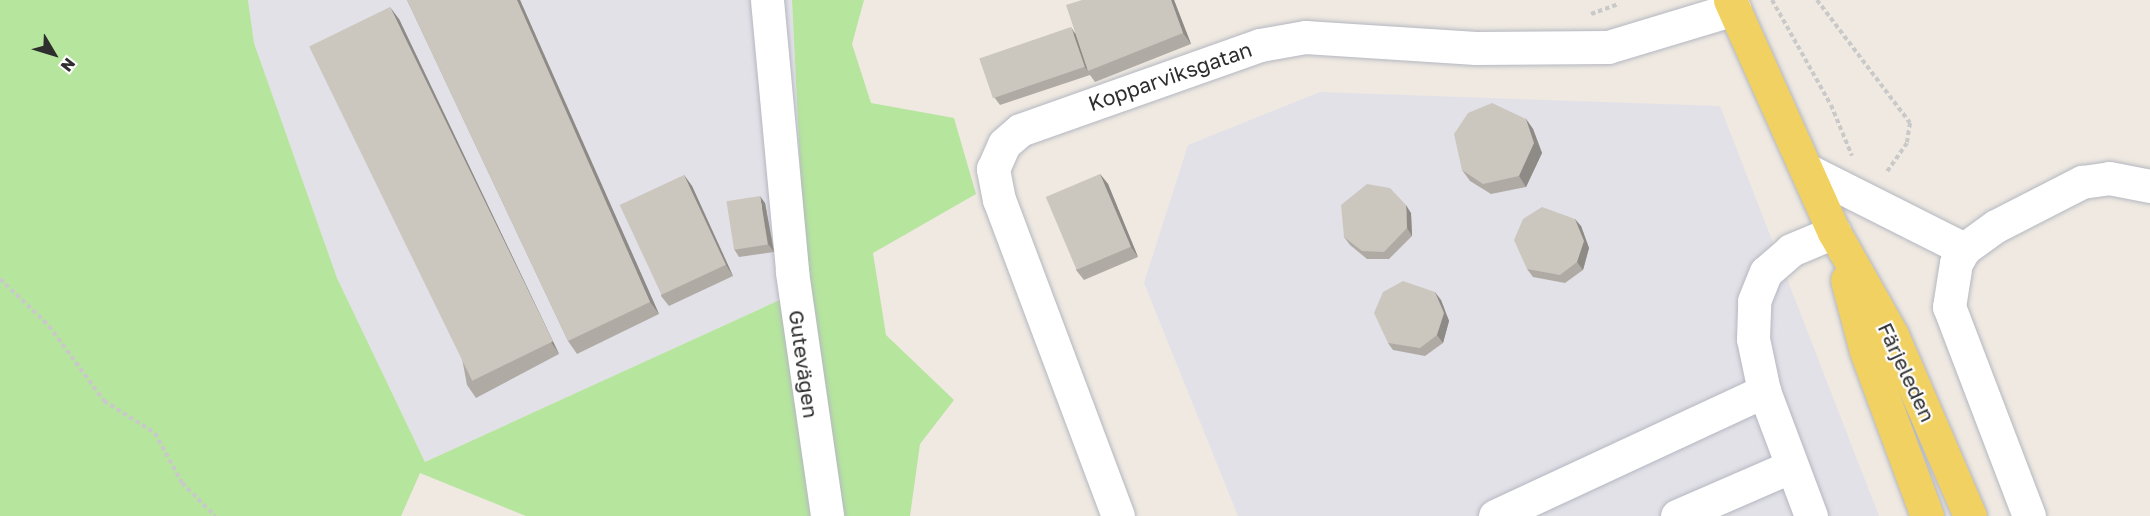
<!DOCTYPE html>
<html>
<head>
<meta charset="utf-8">
<style>
	body { margin:0 }
	#map { position:relative; width:2150px; height:516px; overflow:hidden; background:#efe9e1; font-family:"Golos Text",sans-serif }
	div>[style] { position:absolute }
	[style*='--x'] { left:calc(var(--x)*1px); top:calc(var(--y)*1px); width:calc(var(--w)*1px); rotate:calc(var(--a)*1deg) }
	.industrial>* { inset:0; background:#e3e1e8 }
	.green>* { inset:0; background:#b6e59e }
	.path>* { height:4px; margin-top:-2px; transform-origin:0; background:repeating-linear-gradient(90deg,#c9c9c9 0 4.5px,transparent 0 7.5px) }
	.roads { filter:drop-shadow(0 0 2px #b4b7c1) drop-shadow(0 0 2px #b4b7c1) }
	.minor>* { height:33px; margin:-16.5px; padding:0 16.5px; transform-origin:16.5px; border-radius:16.5px; background:#fff }
	.major>* { height:33px; margin:-16.5px; padding:0 16.5px; transform-origin:16.5px; border-radius:16.5px; background:#f2d163 }
	.wall>* { inset:0; background:#afaba4 }
	.shaded-wall>* { inset:0; background:#8e8b86 }
	.building>* { inset:0; background:#cbc7bf; transform-origin:0 0 }
	span { translate:-50% -50%; white-space:nowrap; text-align:center; line-height:1.15; -webkit-text-stroke:4.5px #fff; paint-order:stroke }
	.street-label { font-size:21px; color:#2e2e2e }
	.north { position:absolute; left:24px; top:24px; width:60px; height:60px; -webkit-text-stroke:4px #fff; paint-order:stroke; rotate:128deg; font-size:16px; font-weight:700; line-height:24px; text-align:center; color:#2e2e2e }
	.north::after { content:''; display:block; margin:auto; width:21px; height:27px; background:#2e2e2e; clip-path:polygon(50% 0,100% 100%,50% 72%,0 100%) }
</style>
</head>
<body>
<div id="map">
	<div class="industrial">
		<div style="clip-path:polygon(248px 0,792px 0,806px 288px,425px 462px,337px 278px,254px 43px)"></div>
		<div style="clip-path:polygon(1320px 92px,1720px 106px,1879px 516px,1238px 516px,1144px 283px,1188px 145px)"></div>
	</div>
	<div class="green">
		<div style="clip-path:polygon(0 0,248px 0,254px 43px,337px 278px,425px 462px,806px 288px,792px 0,864px 0,852px 44px,871px 103px,954px 118px,976px 194px,873px 253px,886px 335px,954px 400px,920px 444px,910px 516px,526px 516px,420px 473px,401px 516px,0 516px)"></div>
	</div>
	<div class="path">
		<div style="--x:1772;--y:0;--w:120;--a:60.7"></div>
		<div style="--x:1831;--y:105;--w:55;--a:67.6"></div>
		<div style="--x:1817;--y:0;--w:154;--a:52.9"></div>
		<div style="--x:1910;--y:123;--w:20;--a:99"></div>
		<div style="--x:1907;--y:143;--w:37;--a:125"></div>
		<div style="--x:1591;--y:14;--w:29;--a:-20"></div>
		<div style="--x:0;--y:279;--w:68;--a:43.8"></div>
		<div style="--x:49;--y:326;--w:93;--a:53.7"></div>
		<div style="--x:104;--y:401;--w:60;--a:32.1"></div>
		<div style="--x:155;--y:433;--w:57;--a:61.6"></div>
		<div style="--x:182;--y:483;--w:47;--a:45"></div>
	</div>
	<div class="roads">
		<div class="minor">
			<div style="--x:767;--y:0;--w:273;--a:84.7"></div>
			<div style="--x:792;--y:272;--w:246;--a:81.8"></div>
			<div style="--x:1807;--y:170;--w:176;--a:26.7"></div>
			<div style="--x:1118;--y:516;--w:338;--a:-110.6"></div>
			<div style="--x:999;--y:200;--w:32;--a:-101"></div>
			<div style="--x:993;--y:169;--w:27;--a:-66"></div>
			<div style="--x:1004;--y:144;--w:21;--a:-41"></div>
			<div style="--x:1020;--y:130;--w:255;--a:-19.5"></div>
			<div style="--x:1260;--y:45;--w:46;--a:-10.1"></div>
			<div style="--x:1305;--y:37;--w:171;--a:3.7"></div>
			<div style="--x:1476;--y:48;--w:132;--a:-0.4"></div>
			<div style="--x:1608;--y:47;--w:132;--a:-16.8"></div>
			<div style="--x:1495;--y:516;--w:297;--a:-24.9"></div>
			<div style="--x:1677;--y:516;--w:125;--a:-23.5"></div>
			<div style="--x:1811;--y:516;--w:134;--a:-110.6"></div>
			<div style="--x:1764;--y:391;--w:53;--a:-101.9"></div>
			<div style="--x:1753;--y:339;--w:38;--a:-88"></div>
			<div style="--x:1754;--y:301;--w:31;--a:-68"></div>
			<div style="--x:1766;--y:272;--w:33;--a:-41"></div>
			<div style="--x:1791;--y:250;--w:47;--a:-22.7"></div>
			<div style="--x:2029;--y:516;--w:224;--a:-110.9"></div>
			<div style="--x:1949;--y:307;--w:45;--a:-81"></div>
			<div style="--x:1956;--y:263;--w:16;--a:-60"></div>
			<div style="--x:1964;--y:249;--w:39;--a:-36"></div>
			<div style="--x:1996;--y:226;--w:97;--a:-27.1"></div>
			<div style="--x:2082;--y:182;--w:27;--a:-8"></div>
			<div style="--x:2109;--y:178;--w:42;--a:11"></div>
		</div>
		<div class="major">
			<div style="--x:1730;--y:0;--w:254;--a:65.9"></div>
			<div style="--x:1834;--y:232;--w:118;--a:60.6"></div>
			<div style="--x:1892;--y:335;--w:197;--a:66.7"></div>
			<div style="--x:1847;--y:280;--w:73;--a:75"></div>
			<div style="--x:1866;--y:351;--w:176;--a:69.7"></div>
		</div>
	</div>
	<div class="wall">
		<div style="clip-path:polygon(407px 0,520px 0,659px 314px,577px 354px,568px 341px)"></div>
		<div style="clip-path:polygon(1174px 0,1191px 44px,1095px 82px,1090px 75px,1000px 105px,994px 97px,1075px 33px)"></div>
		<div style="clip-path:polygon(399px 19px,559px 354px,476px 398px,467px 385px)"></div>
		<div style="clip-path:polygon(1526px 119px,1533px 129px,1542px 153px,1526px 187px,1491px 194px,1470px 181px,1462px 170px)"></div>
		<div style="clip-path:polygon(1100px 174px,1108px 184px,1138px 257px,1084px 280px,1076px 270px)"></div>
		<div style="clip-path:polygon(684px 175px,692px 186px,733px 276px,669px 306px,661px 296px)"></div>
		<div style="clip-path:polygon(765px 203px,774px 252px,739px 257px,734px 249px)"></div>
		<div style="clip-path:polygon(1411px 213px,1412px 236px,1389px 259px,1367px 259px,1350px 245px,1344px 237px)"></div>
		<div style="clip-path:polygon(1581px 226px,1589px 248px,1583px 270px,1565px 283px,1533px 277px,1527px 269px)"></div>
		<div style="clip-path:polygon(1441px 300px,1449px 321px,1443px 343px,1425px 356px,1393px 350px,1388px 343px)"></div>
	</div>
	<div class="shaded-wall">
		<div style="clip-path:polygon(517px 0,520px 0,659px 314px,650px 302px)"></div>
		<div style="clip-path:polygon(1171px 0,1174px 0,1191px 44px,1183px 33px)"></div>
		<div style="clip-path:polygon(390px 7px,399px 19px,559px 354px,551px 342px)"></div>
		<div style="clip-path:polygon(1071px 27px,1076px 35px,1088px 71px,1085px 67px)"></div>
		<div style="clip-path:polygon(1526px 119px,1533px 129px,1542px 153px,1526px 187px,1519px 176px)"></div>
		<div style="clip-path:polygon(1100px 174px,1108px 184px,1138px 257px,1131px 247px)"></div>
		<div style="clip-path:polygon(684px 175px,692px 186px,733px 276px,726px 265px)"></div>
		<div style="clip-path:polygon(760px 196px,765px 203px,774px 252px,768px 244px)"></div>
		<div style="clip-path:polygon(1406px 205px,1411px 213px,1412px 236px,1407px 228px)"></div>
		<div style="clip-path:polygon(1575px 219px,1581px 226px,1589px 248px,1583px 270px,1577px 262px)"></div>
		<div style="clip-path:polygon(1435px 292px,1441px 300px,1449px 321px,1443px 343px,1437px 335px)"></div>
	</div>
	<div class="building">
		<div style="clip-path:polygon(407px 0,517px 0,650px 302px,568px 341px)"></div>
		<div style="clip-path:polygon(1082px 0,1171px 0,1183px 33px,1088px 71px,1066px 5px)"></div>
		<div style="left:390px;top:7px;width:372px;height:90px;rotate:64deg"></div>
		<div style="left:1071px;top:27px;width:42px;height:97px;rotate:71deg"></div>
		<div style="clip-path:polygon(1492px 103px,1526px 119px,1534px 143px,1519px 176px,1483px 184px,1462px 170px,1454px 134px,1468px 113px)"></div>
		<div style="left:1100px;top:174px;width:79px;height:59px;rotate:67deg"></div>
		<div style="left:684px;top:175px;width:99px;height:71px;rotate:65deg"></div>
		<div style="clip-path:polygon(1367px 184px,1390px 188px,1406px 205px,1407px 228px,1384px 252px,1362px 251px,1344px 237px,1341px 205px)"></div>
		<div style="left:760px;top:196px;width:49px;height:34px;rotate:81deg"></div>
		<div style="clip-path:polygon(1542px 207px,1575px 219px,1584px 241px,1577px 262px,1560px 275px,1527px 269px,1514px 240px,1523px 219px)"></div>
		<div style="clip-path:polygon(1403px 281px,1435px 292px,1444px 313px,1437px 335px,1420px 348px,1388px 343px,1374px 313px,1383px 292px)"></div>
	</div>
	<div class="street-label">
		<span style="left:1170px;top:76px;rotate:-19deg">Kopparviksgatan</span>
		<span style="left:804px;top:364px;rotate:82deg">Gutevägen</span>
		<span style="left:1907px;top:372px;rotate:65deg">Färjeleden</span>
	</div>
	<div class="north">N</div>
</div>
</body>
</html>
